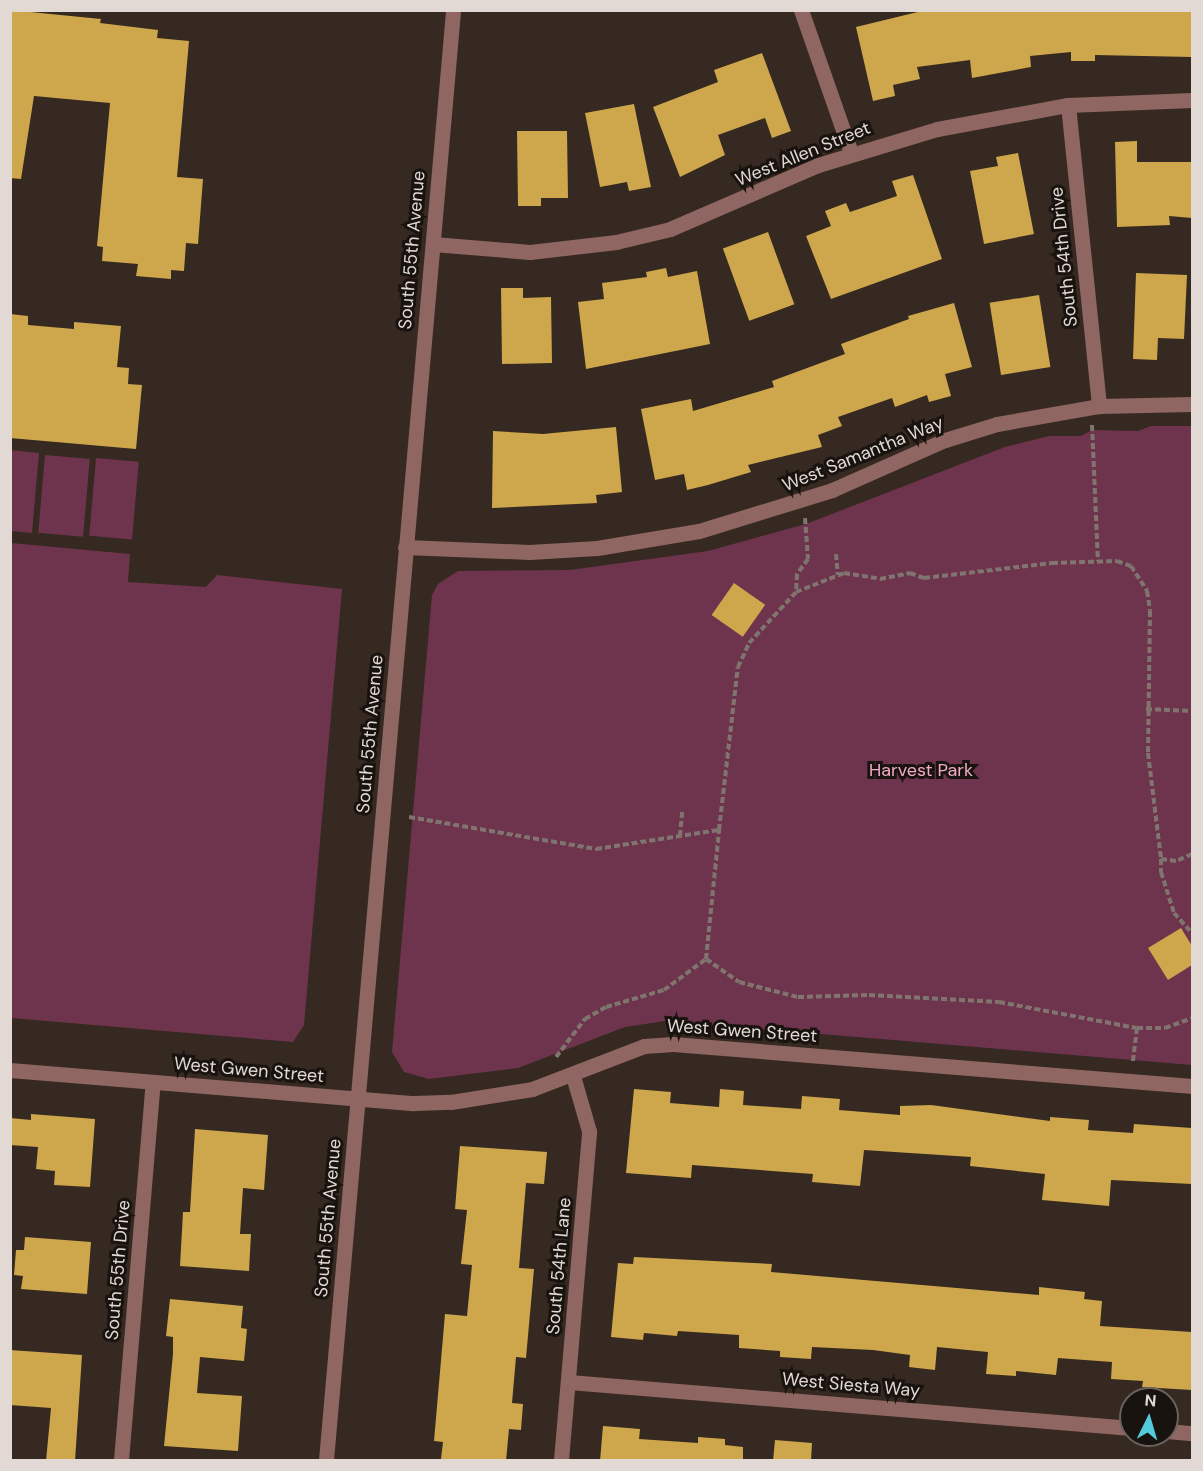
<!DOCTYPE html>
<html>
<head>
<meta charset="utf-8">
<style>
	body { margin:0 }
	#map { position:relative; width:1203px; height:1471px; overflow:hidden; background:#362921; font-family:"DM Sans",sans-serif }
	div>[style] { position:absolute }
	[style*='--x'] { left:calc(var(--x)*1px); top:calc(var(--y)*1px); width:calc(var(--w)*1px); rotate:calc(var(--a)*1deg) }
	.green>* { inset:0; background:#6f344d; transform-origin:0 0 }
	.building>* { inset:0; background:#cea74c; transform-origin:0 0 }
	.path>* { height:4px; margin-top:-2px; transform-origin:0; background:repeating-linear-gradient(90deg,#80756e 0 6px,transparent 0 9px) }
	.minor>* { height:15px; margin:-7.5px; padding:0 7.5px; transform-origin:7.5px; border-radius:7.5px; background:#8f6662 }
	span { translate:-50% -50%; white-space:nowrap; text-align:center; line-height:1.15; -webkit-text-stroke:6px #19130f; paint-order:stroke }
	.street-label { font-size:18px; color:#e2d9d4 }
	.park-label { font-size:18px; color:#f2abc5 }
	.frame { position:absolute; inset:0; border:12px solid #e2d9d4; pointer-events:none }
	.north { position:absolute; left:1119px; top:1387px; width:60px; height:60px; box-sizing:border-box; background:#19130f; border:2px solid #69625e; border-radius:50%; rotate:5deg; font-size:16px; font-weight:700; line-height:24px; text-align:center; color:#e2d9d4 }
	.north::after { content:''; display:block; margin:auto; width:21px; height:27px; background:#53cbdb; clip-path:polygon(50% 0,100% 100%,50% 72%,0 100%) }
</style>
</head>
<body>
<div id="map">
	<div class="green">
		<div style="clip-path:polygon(1151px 426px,1192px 426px,1192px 1065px,665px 1021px,625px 1027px,518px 1068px,429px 1079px,404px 1072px,392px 1052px,432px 595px,438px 584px,458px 571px,570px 570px,708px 551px,806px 524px,1005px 447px,1049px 436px,1081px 436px,1092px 430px,1138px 431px)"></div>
		<div style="clip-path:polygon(10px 450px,39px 453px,32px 533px,11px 531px)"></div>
		<div style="left:45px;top:455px;width:45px;height:78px;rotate:5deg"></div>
		<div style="left:96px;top:458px;width:43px;height:78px;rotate:5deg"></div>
		<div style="clip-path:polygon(11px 543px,130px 554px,128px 582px,206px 587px,217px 575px,342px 589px,304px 1025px,293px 1042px,11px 1018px)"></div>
	</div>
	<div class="building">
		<div style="clip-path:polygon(10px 10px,101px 19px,100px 23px,158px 30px,157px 38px,189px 41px,177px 177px,203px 179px,198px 244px,186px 243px,184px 271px,171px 270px,171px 279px,136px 276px,138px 264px,102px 261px,103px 247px,97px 246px,110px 103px,34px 96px,21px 179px,10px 178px)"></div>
		<div style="clip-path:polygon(926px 10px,1192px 10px,1192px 57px,1095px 55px,1095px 61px,1071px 61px,1071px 52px,1030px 56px,1031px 67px,972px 78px,970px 60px,917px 67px,920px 79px,893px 85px,895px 96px,873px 101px,856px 27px)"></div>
		<div style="clip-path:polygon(762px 53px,791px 131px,772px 138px,765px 118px,718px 135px,725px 155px,680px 177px,653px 107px,718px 82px,714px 70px)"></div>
		<div style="clip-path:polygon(634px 104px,651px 187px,629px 191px,627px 182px,600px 187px,585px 113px)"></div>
		<div style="clip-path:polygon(517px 131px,567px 131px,568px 198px,541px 198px,541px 206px,518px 206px)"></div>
		<div style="clip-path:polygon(1137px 141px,1137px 162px,1192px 162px,1192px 218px,1169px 216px,1170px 225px,1117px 227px,1115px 142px)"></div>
		<div style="clip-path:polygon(1018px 153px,1034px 234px,984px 244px,970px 171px,998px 166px,996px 157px)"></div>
		<div style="clip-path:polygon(913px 175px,942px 259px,831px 299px,806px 236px,831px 226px,825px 211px,846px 203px,850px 212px,897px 196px,892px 181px)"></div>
		<div style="left:768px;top:232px;width:77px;height:48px;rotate:70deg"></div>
		<div style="clip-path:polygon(666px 268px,668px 277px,697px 271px,710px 344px,586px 369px,578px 302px,604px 299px,602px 283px,647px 277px,646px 272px)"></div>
		<div style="clip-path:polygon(1136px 273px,1187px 275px,1184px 339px,1158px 338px,1157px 360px,1133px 359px)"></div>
		<div style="clip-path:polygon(501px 288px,523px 288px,523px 298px,551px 297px,552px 363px,502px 364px)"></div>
		<div style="left:1039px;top:295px;width:73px;height:50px;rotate:81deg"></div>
		<div style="clip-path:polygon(954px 303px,972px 367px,945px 374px,951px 396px,929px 402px,927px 395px,895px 407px,892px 398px,838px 417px,842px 426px,818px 435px,822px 447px,748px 465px,751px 472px,708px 485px,687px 490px,684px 474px,655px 480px,641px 409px,691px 399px,693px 411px,774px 387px,772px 381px,845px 354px,841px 344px,909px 319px,908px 316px)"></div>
		<div style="clip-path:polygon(10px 314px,28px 316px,28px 325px,74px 329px,74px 322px,121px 326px,117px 367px,129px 368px,128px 384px,142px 385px,136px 449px,10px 438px)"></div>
		<div style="clip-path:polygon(616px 427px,622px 492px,596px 495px,597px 503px,492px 508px,493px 431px,543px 434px)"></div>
		<div style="left:734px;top:583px;width:38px;height:39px;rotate:35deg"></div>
		<div style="clip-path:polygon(1181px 928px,1192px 946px,1192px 965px,1168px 980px,1148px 948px)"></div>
		<div style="clip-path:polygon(634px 1089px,671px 1092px,670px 1103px,719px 1107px,720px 1089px,744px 1091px,743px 1105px,801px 1109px,802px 1096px,840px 1099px,839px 1110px,900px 1115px,900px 1106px,931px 1105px,1050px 1121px,1050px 1117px,1089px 1120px,1088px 1130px,1133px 1133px,1134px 1124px,1192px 1128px,1192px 1184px,1111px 1180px,1109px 1206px,1042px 1200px,1045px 1174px,970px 1166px,971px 1157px,864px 1150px,860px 1186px,812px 1182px,813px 1174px,692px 1165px,691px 1178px,626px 1173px)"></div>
		<div style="clip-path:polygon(31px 1114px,95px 1119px,90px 1187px,54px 1185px,55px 1171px,36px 1169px,38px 1147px,10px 1145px,10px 1118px,31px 1120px)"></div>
		<div style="clip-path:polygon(195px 1129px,268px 1135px,264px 1190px,243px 1188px,240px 1234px,251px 1234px,249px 1271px,180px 1266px,183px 1212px,190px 1212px)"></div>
		<div style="clip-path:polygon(460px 1146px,547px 1152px,544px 1184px,526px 1183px,519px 1268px,534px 1269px,526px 1358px,516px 1357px,512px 1403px,523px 1404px,521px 1430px,509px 1429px,506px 1461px,441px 1459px,443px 1442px,434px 1441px,445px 1314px,467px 1316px,472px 1265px,461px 1264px,467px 1210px,455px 1209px)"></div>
		<div style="clip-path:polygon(25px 1237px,91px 1242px,87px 1294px,21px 1289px,23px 1276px,14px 1275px,16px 1250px,24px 1250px)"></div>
		<div style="clip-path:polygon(634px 1257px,772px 1264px,771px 1272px,1039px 1295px,1039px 1287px,1085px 1292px,1084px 1299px,1102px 1301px,1100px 1326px,1192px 1332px,1192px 1390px,1142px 1387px,1143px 1381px,1111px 1379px,1112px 1362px,1058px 1358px,1056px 1375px,1016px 1371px,1016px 1376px,986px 1374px,988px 1352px,937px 1347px,935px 1370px,909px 1367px,910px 1355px,873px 1350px,812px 1347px,811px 1359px,780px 1357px,780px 1351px,739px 1348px,739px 1335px,678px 1331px,677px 1336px,644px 1333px,643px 1340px,611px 1337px,618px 1263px,633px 1264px)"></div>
		<div style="clip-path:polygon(170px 1299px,243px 1306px,241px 1328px,247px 1329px,244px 1361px,200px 1357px,197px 1393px,242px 1396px,238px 1451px,164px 1446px,173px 1354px,173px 1337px,166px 1336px)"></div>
		<div style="clip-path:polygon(10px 1350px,82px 1355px,75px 1461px,46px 1461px,51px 1408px,10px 1405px)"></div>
		<div style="clip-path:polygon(603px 1426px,640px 1429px,639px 1439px,698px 1443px,698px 1437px,725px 1439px,725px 1445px,743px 1447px,743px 1461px,600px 1461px)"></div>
		<div style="clip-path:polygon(775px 1440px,812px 1443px,811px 1461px,773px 1461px)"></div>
	</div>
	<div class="path">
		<div style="--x:1092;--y:425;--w:136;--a:87.5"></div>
		<div style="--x:805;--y:518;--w:41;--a:85.8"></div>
		<div style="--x:808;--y:559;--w:19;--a:126"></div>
		<div style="--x:797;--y:574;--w:18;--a:93"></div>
		<div style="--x:796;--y:592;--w:52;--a:-21.6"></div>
		<div style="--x:844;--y:573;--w:36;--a:9"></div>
		<div style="--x:880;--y:579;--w:31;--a:-11"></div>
		<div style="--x:910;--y:573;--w:15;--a:20"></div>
		<div style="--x:924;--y:578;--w:129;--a:-6.7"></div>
		<div style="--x:1052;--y:563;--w:65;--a:-1.8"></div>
		<div style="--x:1117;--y:561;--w:15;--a:20"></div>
		<div style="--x:1131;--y:566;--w:30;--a:57"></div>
		<div style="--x:1147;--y:591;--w:20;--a:81"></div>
		<div style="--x:1150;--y:611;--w:142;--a:90.8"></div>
		<div style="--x:1148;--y:753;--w:107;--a:83"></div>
		<div style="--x:836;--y:554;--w:21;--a:85"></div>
		<div style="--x:1146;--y:709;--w:46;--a:2.5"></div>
		<div style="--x:409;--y:817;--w:190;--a:9.7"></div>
		<div style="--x:596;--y:849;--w:124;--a:-8.8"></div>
		<div style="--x:719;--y:830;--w:164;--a:-83.4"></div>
		<div style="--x:738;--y:667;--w:26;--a:-65"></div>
		<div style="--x:749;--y:643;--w:69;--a:-47.3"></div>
		<div style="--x:680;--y:836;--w:25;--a:-85"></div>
		<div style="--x:1192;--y:854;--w:17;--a:156"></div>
		<div style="--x:1176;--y:861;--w:15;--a:-172"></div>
		<div style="--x:1161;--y:859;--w:13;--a:90"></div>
		<div style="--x:1161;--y:872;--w:43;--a:72.4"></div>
		<div style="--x:1174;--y:913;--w:27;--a:48"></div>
		<div style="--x:706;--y:959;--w:130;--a:-84.2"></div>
		<div style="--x:1137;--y:1028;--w:28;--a:0"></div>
		<div style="--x:1165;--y:1028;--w:29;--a:-20"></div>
		<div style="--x:556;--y:1057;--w:48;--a:-52.7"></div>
		<div style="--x:585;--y:1019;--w:24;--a:-30"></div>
		<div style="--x:606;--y:1007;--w:60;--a:-16.3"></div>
		<div style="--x:664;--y:990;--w:52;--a:-36.4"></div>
		<div style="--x:706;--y:959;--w:40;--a:34.9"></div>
		<div style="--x:739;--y:982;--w:61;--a:14.3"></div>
		<div style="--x:798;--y:997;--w:71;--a:-1.6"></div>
		<div style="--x:869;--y:995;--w:130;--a:3.1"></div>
		<div style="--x:999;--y:1002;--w:140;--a:10.7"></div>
		<div style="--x:1137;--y:1028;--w:34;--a:97"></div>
	</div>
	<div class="minor">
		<div style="--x:801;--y:10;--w:151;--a:70.7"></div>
		<div style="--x:1068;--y:105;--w:303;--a:84.1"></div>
		<div style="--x:433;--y:244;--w:97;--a:4.7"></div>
		<div style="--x:530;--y:252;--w:87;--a:-6.6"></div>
		<div style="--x:616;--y:242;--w:56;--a:-13.5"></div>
		<div style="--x:670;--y:229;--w:161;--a:-23.4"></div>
		<div style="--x:818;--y:165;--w:124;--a:-16.8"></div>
		<div style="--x:937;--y:129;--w:133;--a:-10.4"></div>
		<div style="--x:1068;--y:105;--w:124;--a:-2.3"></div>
		<div style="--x:405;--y:547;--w:124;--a:2.3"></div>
		<div style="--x:529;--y:552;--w:68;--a:-3.4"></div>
		<div style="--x:597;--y:548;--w:103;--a:-9.5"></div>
		<div style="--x:699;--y:531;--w:139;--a:-17.1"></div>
		<div style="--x:832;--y:490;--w:124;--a:-23.9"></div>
		<div style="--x:945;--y:440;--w:54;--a:-17.1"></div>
		<div style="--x:997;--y:424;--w:104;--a:-10"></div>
		<div style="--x:1099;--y:406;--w:93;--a:-1.2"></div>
		<div style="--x:10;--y:1070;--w:405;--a:4.7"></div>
		<div style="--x:414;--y:1103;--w:37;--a:-2"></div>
		<div style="--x:451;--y:1102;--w:82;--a:-9.1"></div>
		<div style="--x:532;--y:1089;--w:120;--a:-21"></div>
		<div style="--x:644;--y:1046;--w:29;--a:-4"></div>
		<div style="--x:673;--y:1044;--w:521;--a:4.63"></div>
		<div style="--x:569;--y:1382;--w:564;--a:4.68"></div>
		<div style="--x:1167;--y:1431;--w:25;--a:5"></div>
		<div style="--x:121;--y:1460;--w:379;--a:-85.2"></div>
		<div style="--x:326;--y:1460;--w:1456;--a:-84.99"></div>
		<div style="--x:561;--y:1460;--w:330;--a:-85.1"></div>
		<div style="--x:589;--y:1131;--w:57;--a:-106.2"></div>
	</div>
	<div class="street-label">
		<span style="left:803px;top:154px;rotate:-22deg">West Allen Street</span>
		<span style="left:412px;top:250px;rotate:-85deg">South 55th Avenue</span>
		<span style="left:1064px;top:257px;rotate:-96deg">South 54th Drive</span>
		<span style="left:863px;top:454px;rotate:-22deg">West Samantha Way</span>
		<span style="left:370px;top:734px;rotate:-85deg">South 55th Avenue</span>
		<span style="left:742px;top:1031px;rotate:4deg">West Gwen Street</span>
		<span style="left:249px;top:1070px;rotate:5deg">West Gwen Street</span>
		<span style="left:328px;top:1218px;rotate:-85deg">South 55th Avenue</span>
		<span style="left:559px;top:1266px;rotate:-85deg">South 54th Lane</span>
		<span style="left:118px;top:1270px;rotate:-85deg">South 55th Drive</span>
		<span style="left:851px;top:1385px;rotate:5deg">West Siesta Way</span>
	</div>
	<div class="park-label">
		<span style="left:921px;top:770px">Harvest Park</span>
	</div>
	<div class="frame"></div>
	<div class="north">N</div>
</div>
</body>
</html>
